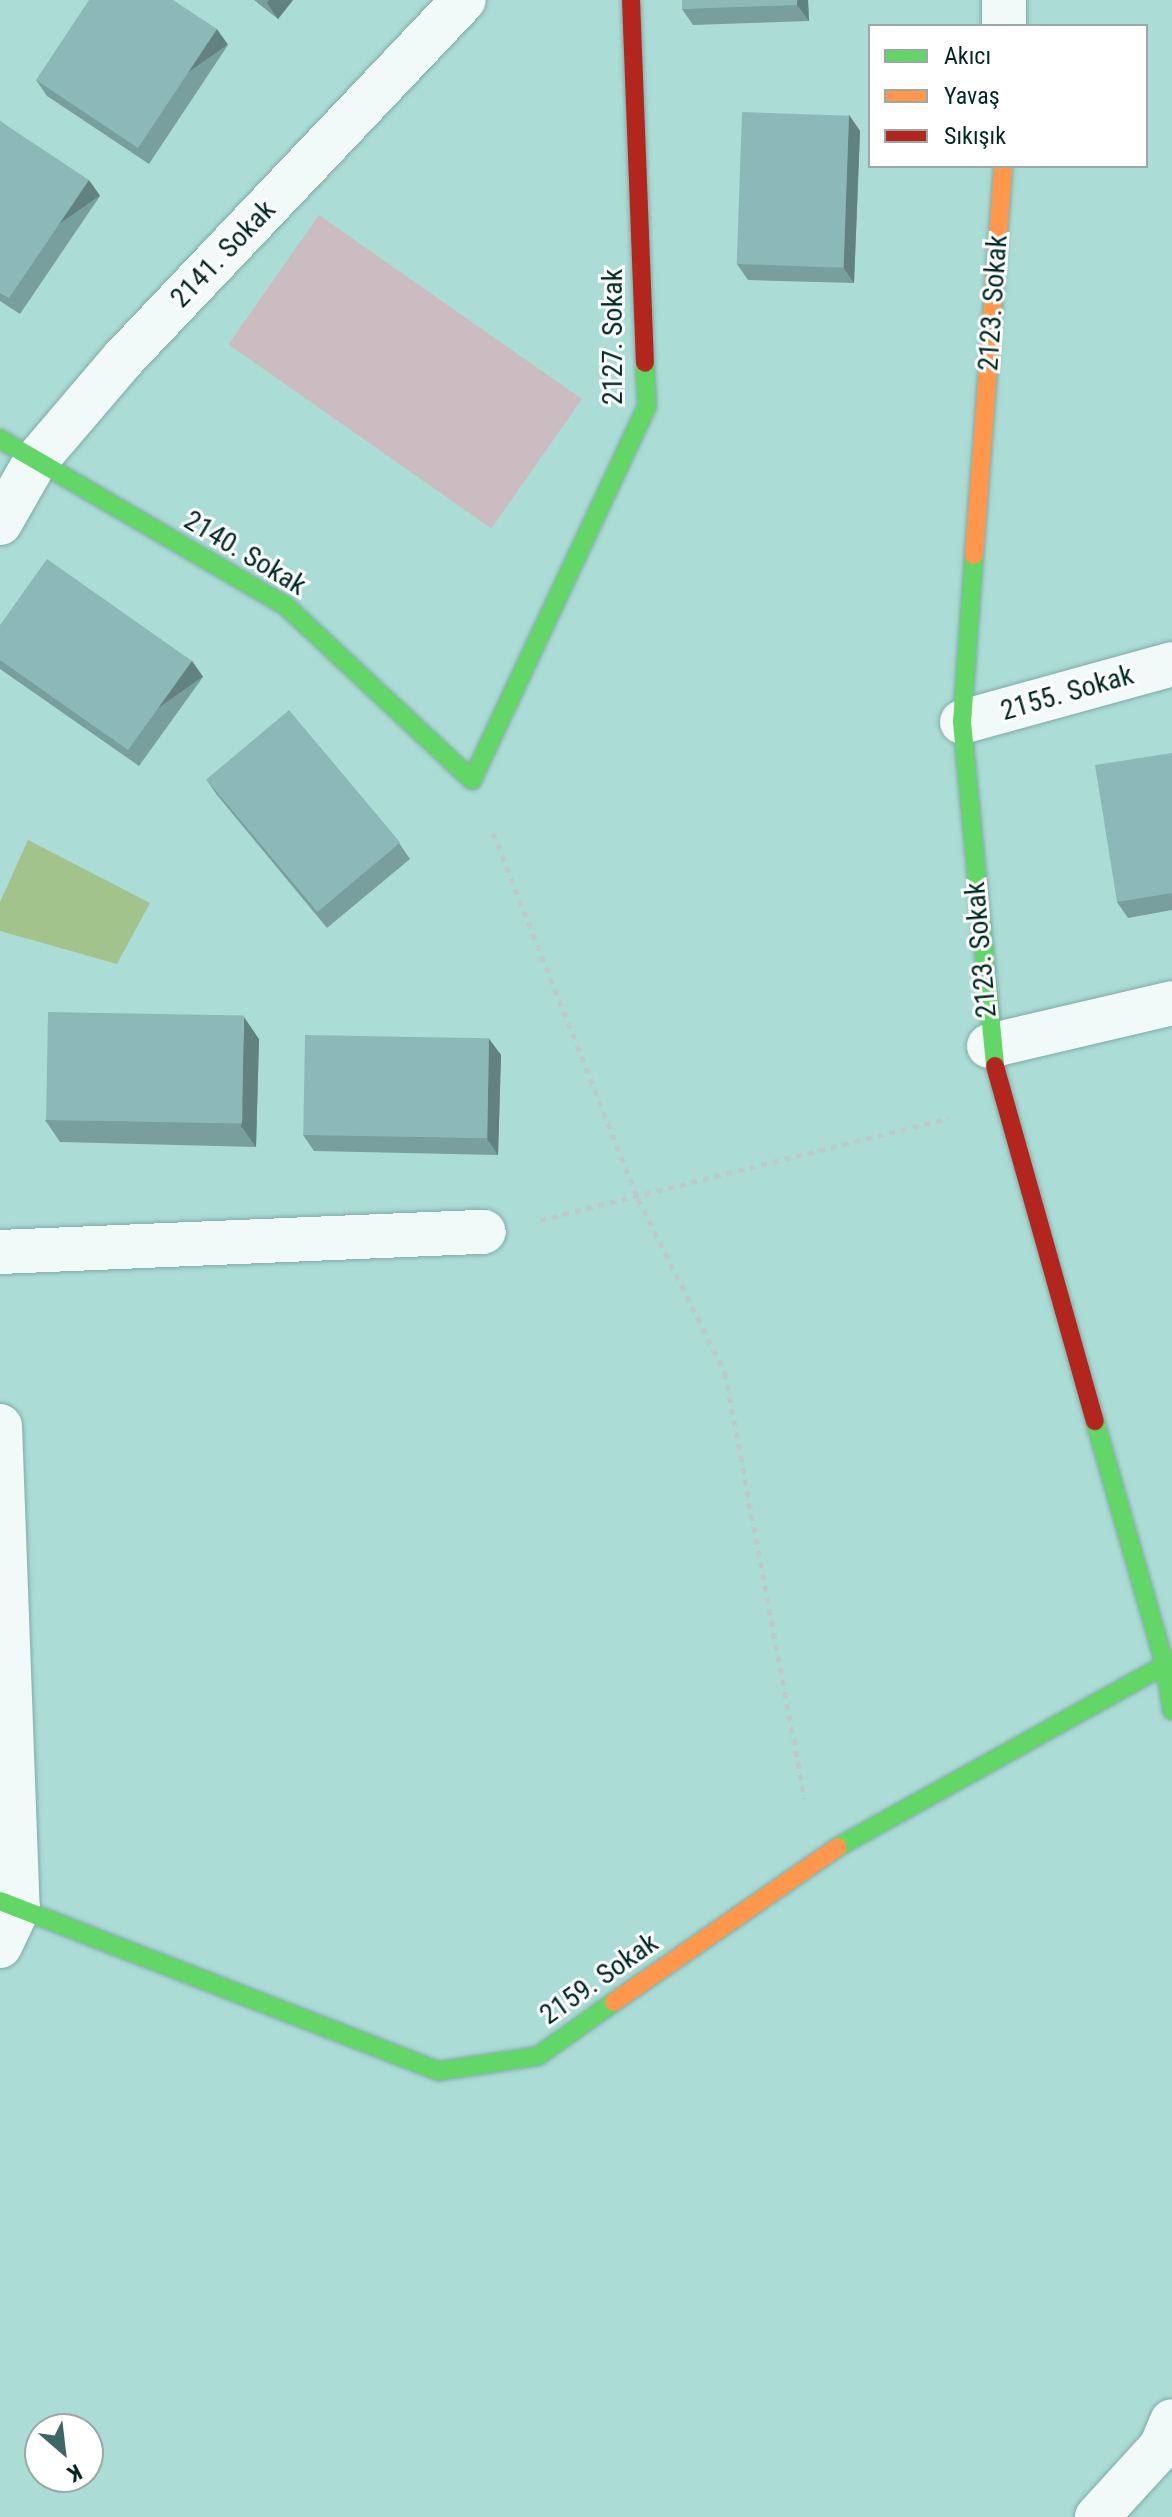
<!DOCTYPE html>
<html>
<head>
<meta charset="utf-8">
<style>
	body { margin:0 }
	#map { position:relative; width:1172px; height:2517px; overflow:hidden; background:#abddd6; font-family:"Roboto Condensed",sans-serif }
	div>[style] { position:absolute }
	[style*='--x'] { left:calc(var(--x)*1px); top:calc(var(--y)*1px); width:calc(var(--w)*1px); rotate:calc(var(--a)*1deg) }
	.green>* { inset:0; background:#cbbcc2; transform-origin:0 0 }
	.water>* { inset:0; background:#a3c38d }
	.path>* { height:5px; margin-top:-2.5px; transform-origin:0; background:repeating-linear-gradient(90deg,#bccbc9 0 6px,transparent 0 12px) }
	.roads { filter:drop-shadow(0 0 2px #82aba6) drop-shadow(0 0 2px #82aba6) }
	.street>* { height:44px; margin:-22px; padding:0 22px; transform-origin:22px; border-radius:22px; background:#f2faf9 }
	.fast>* { height:18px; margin:-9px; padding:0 9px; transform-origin:9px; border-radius:9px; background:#63d668 }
	.slow>* { height:18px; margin:-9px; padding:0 9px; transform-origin:9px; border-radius:9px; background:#ff974d }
	.jam>* { height:18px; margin:-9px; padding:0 9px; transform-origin:9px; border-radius:9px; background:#b3261e }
	.wall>* { inset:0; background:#789f9e }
	.shaded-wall>* { inset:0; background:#628281; transform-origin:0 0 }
	.building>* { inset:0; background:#8cb9b8; transform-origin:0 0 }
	span { translate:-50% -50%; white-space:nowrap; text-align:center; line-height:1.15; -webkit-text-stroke:6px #fff; paint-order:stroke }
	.street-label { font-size:28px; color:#002823 }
	.legend { position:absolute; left:868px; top:24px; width:280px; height:144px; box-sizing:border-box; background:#fff; border:2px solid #99a9a7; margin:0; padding:10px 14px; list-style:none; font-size:24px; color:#002823 }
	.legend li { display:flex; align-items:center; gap:16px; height:40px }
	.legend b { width:40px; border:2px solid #99a9a7 }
	.north { position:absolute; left:24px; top:2413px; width:80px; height:80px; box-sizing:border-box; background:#fff; border:2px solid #99a9a7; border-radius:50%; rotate:152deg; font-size:22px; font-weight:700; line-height:32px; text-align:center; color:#002823 }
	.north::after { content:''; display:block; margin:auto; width:28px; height:36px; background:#3c6762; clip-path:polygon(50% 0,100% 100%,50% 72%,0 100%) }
</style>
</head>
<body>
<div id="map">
	<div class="green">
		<div style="left:319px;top:215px;width:321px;height:158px;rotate:35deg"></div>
	</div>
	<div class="water">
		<div style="clip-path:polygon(28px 840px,150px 903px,117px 964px,0 931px,0 902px)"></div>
	</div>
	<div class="path">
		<div style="--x:493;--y:833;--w:394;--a:68.4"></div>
		<div style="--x:638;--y:1199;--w:195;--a:63.4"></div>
		<div style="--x:725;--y:1373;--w:433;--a:79.4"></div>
		<div style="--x:540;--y:1220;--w:422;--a:-14"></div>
	</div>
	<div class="roads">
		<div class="street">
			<div style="--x:1004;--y:0;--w:26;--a:90"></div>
			<div style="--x:0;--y:523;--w:70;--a:-60.2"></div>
			<div style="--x:35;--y:462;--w:135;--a:-49.5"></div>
			<div style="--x:123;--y:359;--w:495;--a:-46.5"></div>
			<div style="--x:962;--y:722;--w:218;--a:-15.4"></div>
			<div style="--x:989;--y:1046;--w:188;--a:-13.2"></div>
			<div style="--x:0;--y:1252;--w:484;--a:-2.4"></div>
			<div style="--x:0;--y:1426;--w:482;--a:87.9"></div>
			<div style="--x:18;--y:1908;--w:42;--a:115.3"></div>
			<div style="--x:1097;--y:2517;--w:95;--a:-47.6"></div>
			<div style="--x:1161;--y:2447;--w:28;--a:-67"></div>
		</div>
		<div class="fast">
			<div style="--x:0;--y:439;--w:331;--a:30.3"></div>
			<div style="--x:286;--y:606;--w:255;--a:43.1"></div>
			<div style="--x:472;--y:780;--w:413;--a:-64.9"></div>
			<div style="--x:647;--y:406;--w:43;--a:-92.7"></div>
			<div style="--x:974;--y:555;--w:167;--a:94.1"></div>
			<div style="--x:962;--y:722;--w:346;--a:84.5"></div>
			<div style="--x:1095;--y:1421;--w:254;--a:74"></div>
			<div style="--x:1165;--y:1665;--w:46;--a:81.2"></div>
			<div style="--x:838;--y:1847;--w:374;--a:-29.1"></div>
			<div style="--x:0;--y:1901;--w:471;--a:21.2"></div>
			<div style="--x:439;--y:2071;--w:100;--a:-8.6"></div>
			<div style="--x:538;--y:2056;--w:93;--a:-35.4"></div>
		</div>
		<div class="slow">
			<div style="--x:974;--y:555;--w:390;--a:-85.7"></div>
			<div style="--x:614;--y:2002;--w:272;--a:-34.7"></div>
		</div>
		<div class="jam">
			<div style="--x:631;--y:0;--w:363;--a:87.8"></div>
			<div style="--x:995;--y:1066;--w:369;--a:74.3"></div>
		</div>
	</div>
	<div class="wall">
		<div style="clip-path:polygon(254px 0,293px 0,278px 19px)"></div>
		<div style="clip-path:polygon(808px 0,809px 21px,693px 25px,682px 9px)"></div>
		<div style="clip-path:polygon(228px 45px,149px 164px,47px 96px,36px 80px)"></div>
		<div style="clip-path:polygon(849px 115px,860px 131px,854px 283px,748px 280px,737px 264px)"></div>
		<div style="clip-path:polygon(0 121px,100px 196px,20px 314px,0 301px)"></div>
		<div style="clip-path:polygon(0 625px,192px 661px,203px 677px,139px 766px,0 669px)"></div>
		<div style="clip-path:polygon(1172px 753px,1172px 910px,1128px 918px,1117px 902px)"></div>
		<div style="clip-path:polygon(206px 779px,399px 843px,410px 859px,327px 928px,217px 795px)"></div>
		<div style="clip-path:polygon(259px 1039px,256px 1147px,60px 1142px,45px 1120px)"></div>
		<div style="clip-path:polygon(489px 1039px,501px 1055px,498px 1155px,314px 1151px,303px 1135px)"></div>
	</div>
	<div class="shaded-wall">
		<div style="clip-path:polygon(269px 0,293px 0,278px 19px,267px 3px)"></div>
		<div style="clip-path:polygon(797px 0,808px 0,809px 21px,797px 5px)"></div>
		<div style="left:217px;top:29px;width:19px;height:143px;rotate:55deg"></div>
		<div style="clip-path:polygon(849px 115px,860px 131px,854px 283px,843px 267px)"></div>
		<div style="left:89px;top:180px;width:19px;height:143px;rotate:55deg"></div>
		<div style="left:192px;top:661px;width:19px;height:110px;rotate:55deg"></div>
		<div style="clip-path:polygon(244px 1017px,259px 1039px,256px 1147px,241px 1126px)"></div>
		<div style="clip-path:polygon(489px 1039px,501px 1055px,498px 1155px,487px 1139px)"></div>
	</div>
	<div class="building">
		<div style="clip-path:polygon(89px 0,173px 0,217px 29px,138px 148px,36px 80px)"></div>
		<div style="clip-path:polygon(682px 0,797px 0,797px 5px,682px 9px)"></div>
		<div style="left:742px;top:112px;width:107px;height:152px;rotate:2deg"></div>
		<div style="clip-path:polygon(0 121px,89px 180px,9px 298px,0 293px)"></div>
		<div style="clip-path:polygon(47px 559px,192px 661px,128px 750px,0 660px,0 625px)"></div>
		<div style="left:289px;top:710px;width:173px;height:108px;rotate:50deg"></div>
		<div style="clip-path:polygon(1172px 753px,1172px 893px,1117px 902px,1095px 765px)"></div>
		<div style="left:48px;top:1012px;width:196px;height:108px;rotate:1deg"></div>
		<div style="left:305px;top:1035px;width:184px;height:100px;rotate:1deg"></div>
	</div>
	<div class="street-label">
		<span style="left:223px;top:254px;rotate:-46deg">2141. Sokak</span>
		<span style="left:993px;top:303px;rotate:-86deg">2123. Sokak</span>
		<span style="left:613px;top:337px;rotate:-90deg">2127. Sokak</span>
		<span style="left:245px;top:553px;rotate:31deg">2140. Sokak</span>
		<span style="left:1067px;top:693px;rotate:-16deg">2155. Sokak</span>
		<span style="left:981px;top:950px;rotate:-95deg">2123. Sokak</span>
		<span style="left:599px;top:1979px;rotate:-35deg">2159. Sokak</span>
	</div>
	<ul class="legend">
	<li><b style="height:10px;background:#63d668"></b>Akıcı</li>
	<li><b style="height:10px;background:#ff974d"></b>Yavaş</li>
	<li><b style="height:10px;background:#b3261e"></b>Sıkışık</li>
	</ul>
	<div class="north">K</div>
</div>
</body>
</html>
